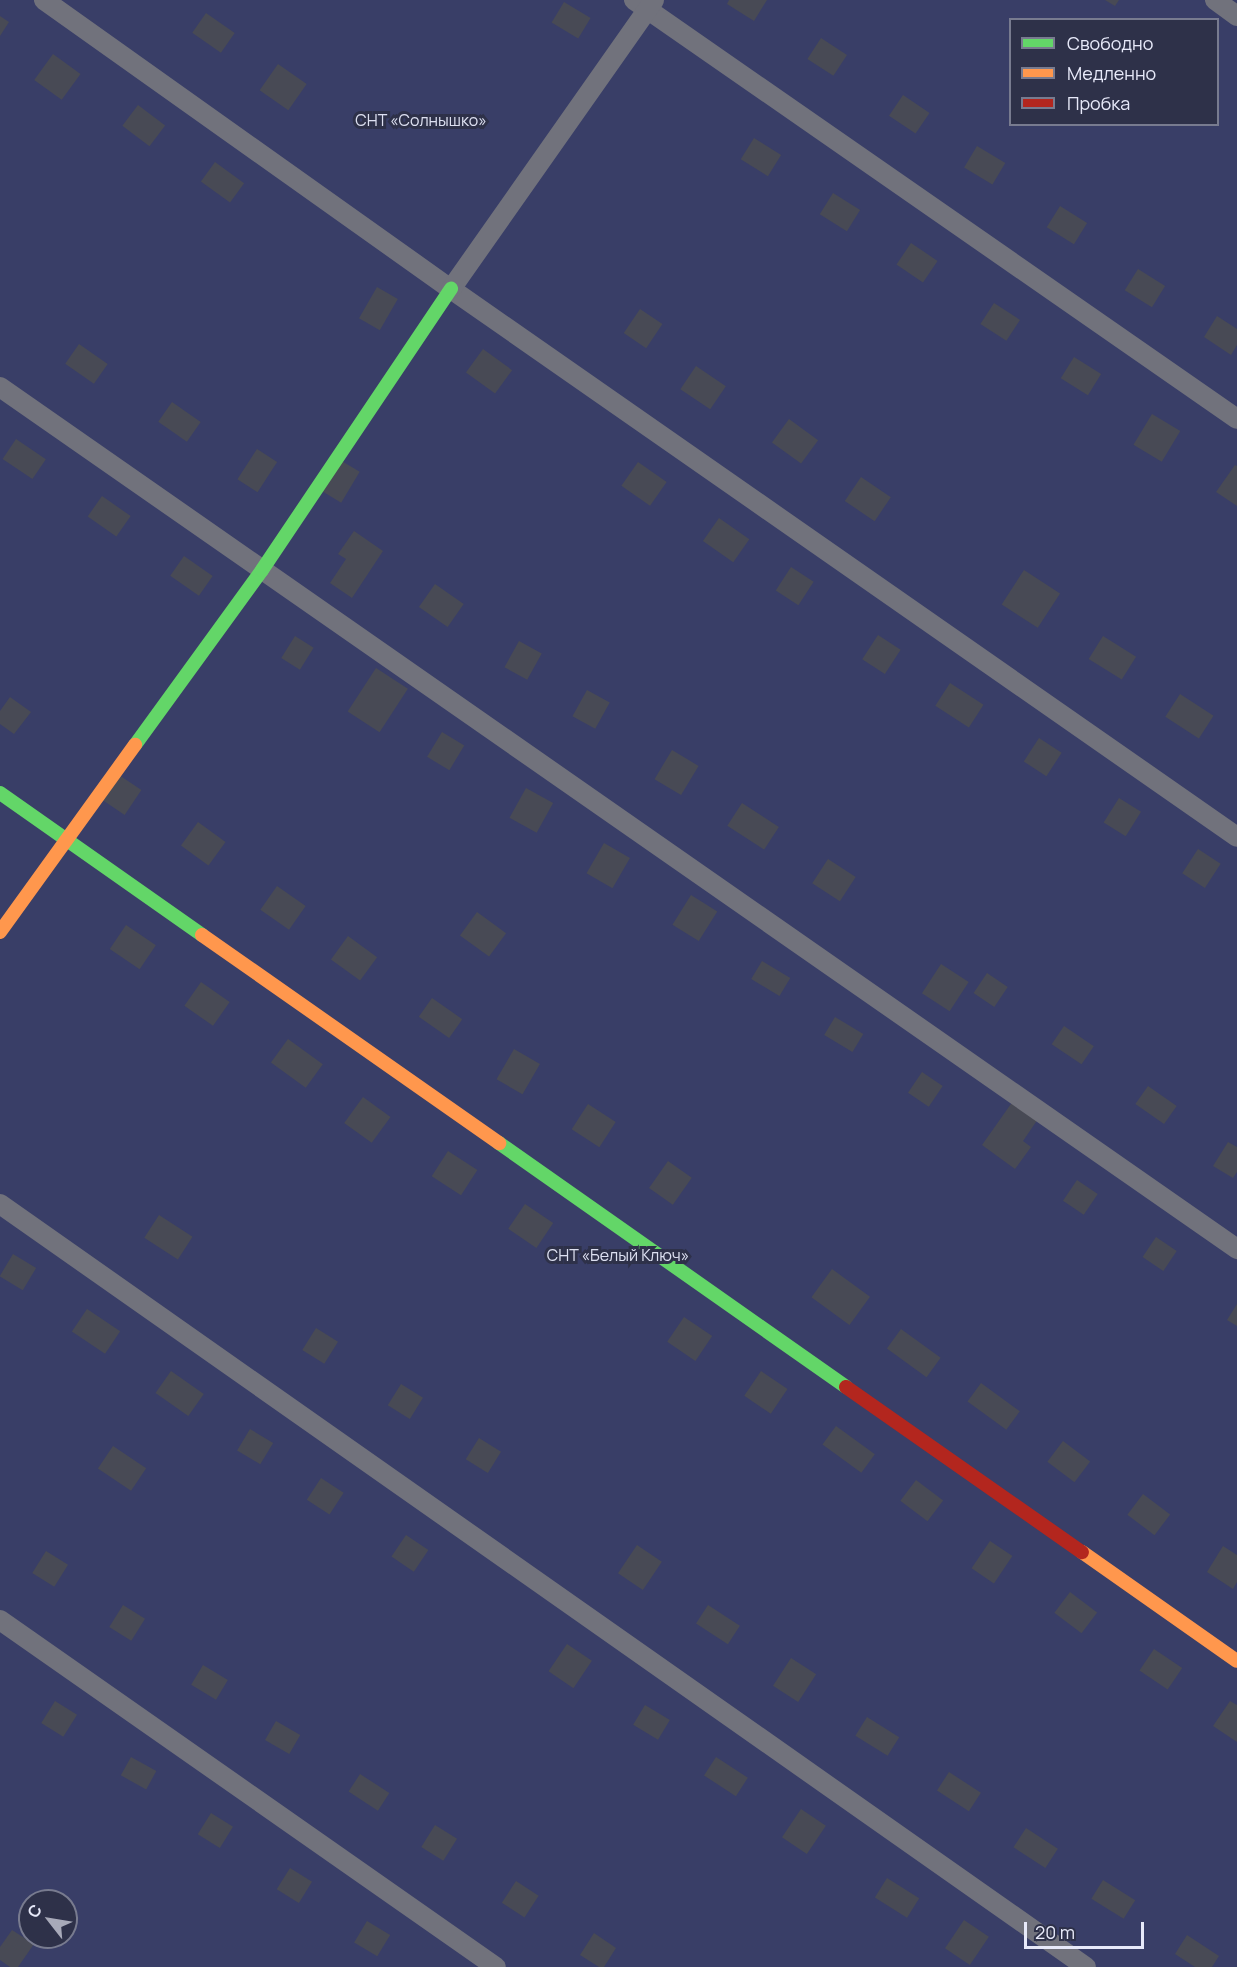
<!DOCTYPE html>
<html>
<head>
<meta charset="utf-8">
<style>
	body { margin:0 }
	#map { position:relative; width:1237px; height:1967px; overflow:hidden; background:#343643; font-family:Manrope,sans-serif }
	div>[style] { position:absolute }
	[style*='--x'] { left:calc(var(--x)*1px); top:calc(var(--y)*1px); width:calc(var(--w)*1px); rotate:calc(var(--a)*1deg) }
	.green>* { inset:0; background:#393e67 }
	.building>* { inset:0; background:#484a55; transform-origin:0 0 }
	.lane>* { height:20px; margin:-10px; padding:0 10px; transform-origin:10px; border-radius:10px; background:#71727c }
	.fast>* { height:14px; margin:-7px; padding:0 7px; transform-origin:7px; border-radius:7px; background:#63d668 }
	.slow>* { height:14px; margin:-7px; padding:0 7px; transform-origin:7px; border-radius:7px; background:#ff974d }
	.jam>* { height:14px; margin:-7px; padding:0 7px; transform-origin:7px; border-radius:7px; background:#b3261e }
	span { translate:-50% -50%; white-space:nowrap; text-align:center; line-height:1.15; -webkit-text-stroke:6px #2e3149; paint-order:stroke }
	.park-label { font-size:16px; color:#dde0f1 }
	.legend { position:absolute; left:1009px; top:18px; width:210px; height:108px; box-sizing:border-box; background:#2e3149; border:2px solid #787b8f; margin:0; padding:8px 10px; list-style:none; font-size:18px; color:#e7e9f9 }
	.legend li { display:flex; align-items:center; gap:12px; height:30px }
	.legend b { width:30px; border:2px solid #787b8f }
	.north { position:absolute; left:18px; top:1889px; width:60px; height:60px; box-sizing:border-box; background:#2e3149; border:2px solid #787b8f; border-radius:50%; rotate:301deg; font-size:16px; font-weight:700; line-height:24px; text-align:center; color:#e7e9f9 }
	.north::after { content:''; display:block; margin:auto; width:21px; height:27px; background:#a8aab9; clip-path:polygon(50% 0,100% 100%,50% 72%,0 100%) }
	.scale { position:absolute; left:1024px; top:1922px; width:120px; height:27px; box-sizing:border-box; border:3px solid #e7e9f9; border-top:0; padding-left:8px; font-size:18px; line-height:21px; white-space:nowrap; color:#e7e9f9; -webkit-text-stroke:4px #2e3149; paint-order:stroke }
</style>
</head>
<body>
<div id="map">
	<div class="green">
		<div style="clip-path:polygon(evenodd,0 0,1237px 0,1237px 1967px,0 1967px,0 0,1010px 20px,1218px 20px,1218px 124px,1010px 124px,1010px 20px,0 0,30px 1901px,66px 1901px,66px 1937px,30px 1937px,30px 1901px)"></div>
	</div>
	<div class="building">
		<div style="clip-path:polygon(729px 0,767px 0,754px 21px,727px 4px)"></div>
		<div style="clip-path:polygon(1105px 0,1119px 0,1115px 6px)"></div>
		<div style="left:564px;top:2px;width:31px;height:24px;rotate:31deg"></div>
		<div style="left:206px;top:13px;width:35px;height:24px;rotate:35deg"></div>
		<div style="clip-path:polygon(0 16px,9px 22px,0 36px)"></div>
		<div style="left:821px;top:38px;width:31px;height:25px;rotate:33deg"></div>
		<div style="left:53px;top:54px;width:34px;height:32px;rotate:36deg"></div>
		<div style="left:278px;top:64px;width:35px;height:32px;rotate:35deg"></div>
		<div style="left:903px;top:95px;width:32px;height:25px;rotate:34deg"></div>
		<div style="left:138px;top:105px;width:34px;height:26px;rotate:37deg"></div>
		<div style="left:754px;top:138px;width:32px;height:25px;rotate:32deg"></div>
		<div style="left:977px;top:146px;width:33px;height:25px;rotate:31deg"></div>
		<div style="left:215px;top:162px;width:36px;height:24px;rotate:36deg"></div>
		<div style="left:833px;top:193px;width:32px;height:25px;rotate:32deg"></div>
		<div style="left:1060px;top:206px;width:32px;height:25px;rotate:32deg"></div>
		<div style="left:911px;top:243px;width:32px;height:26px;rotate:34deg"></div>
		<div style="left:1138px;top:269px;width:32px;height:25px;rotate:32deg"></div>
		<div style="left:377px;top:287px;width:24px;height:36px;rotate:30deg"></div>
		<div style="left:994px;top:303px;width:31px;height:25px;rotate:33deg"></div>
		<div style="left:640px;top:309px;width:27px;height:29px;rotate:34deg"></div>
		<div style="clip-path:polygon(1217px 316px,1237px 329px,1237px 345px,1231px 355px,1204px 337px)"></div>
		<div style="left:79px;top:344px;width:35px;height:24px;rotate:35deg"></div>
		<div style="left:483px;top:349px;width:36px;height:29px;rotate:36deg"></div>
		<div style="left:1074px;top:357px;width:32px;height:25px;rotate:32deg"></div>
		<div style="left:696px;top:366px;width:36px;height:28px;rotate:34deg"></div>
		<div style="left:172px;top:402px;width:35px;height:24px;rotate:35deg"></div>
		<div style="left:1152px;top:414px;width:33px;height:36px;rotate:31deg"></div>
		<div style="left:789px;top:419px;width:36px;height:29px;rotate:36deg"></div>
		<div style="left:16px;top:439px;width:36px;height:24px;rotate:34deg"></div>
		<div style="left:257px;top:449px;width:24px;height:36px;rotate:33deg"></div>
		<div style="left:340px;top:460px;width:23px;height:36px;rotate:31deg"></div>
		<div style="left:638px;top:462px;width:35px;height:29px;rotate:35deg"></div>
		<div style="clip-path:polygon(1235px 465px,1237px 466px,1237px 506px,1216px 492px)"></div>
		<div style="left:861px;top:477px;width:36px;height:29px;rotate:34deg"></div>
		<div style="left:102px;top:496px;width:35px;height:25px;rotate:35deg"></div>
		<div style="left:719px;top:518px;width:37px;height:28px;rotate:35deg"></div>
		<div style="clip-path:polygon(354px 531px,383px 551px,352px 598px,330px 583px,346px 559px,338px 554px)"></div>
		<div style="left:184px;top:556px;width:35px;height:24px;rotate:35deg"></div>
		<div style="left:791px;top:567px;width:27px;height:28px;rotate:33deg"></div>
		<div style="left:1024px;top:570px;width:43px;height:41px;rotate:33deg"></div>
		<div style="left:435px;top:584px;width:35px;height:28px;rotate:35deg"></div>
		<div style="left:878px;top:635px;width:27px;height:29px;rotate:33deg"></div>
		<div style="left:295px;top:636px;width:22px;height:26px;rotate:32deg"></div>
		<div style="left:1103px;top:636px;width:39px;height:27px;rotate:32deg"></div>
		<div style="left:519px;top:641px;width:26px;height:30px;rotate:29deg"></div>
		<div style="left:376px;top:668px;width:38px;height:52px;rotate:33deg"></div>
		<div style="left:950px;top:683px;width:40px;height:27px;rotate:33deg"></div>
		<div style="left:587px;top:690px;width:26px;height:30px;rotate:29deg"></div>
		<div style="left:1180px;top:694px;width:40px;height:27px;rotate:33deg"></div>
		<div style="clip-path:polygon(10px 697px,31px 712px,14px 734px,0 724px,0 711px)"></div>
		<div style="left:442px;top:732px;width:26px;height:29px;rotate:31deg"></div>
		<div style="left:1039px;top:738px;width:27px;height:28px;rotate:33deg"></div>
		<div style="left:672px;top:750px;width:31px;height:34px;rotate:31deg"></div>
		<div style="left:119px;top:775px;width:27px;height:30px;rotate:34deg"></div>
		<div style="left:526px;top:788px;width:31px;height:34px;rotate:29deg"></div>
		<div style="left:1119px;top:798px;width:26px;height:29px;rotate:32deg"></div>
		<div style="left:742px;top:803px;width:44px;height:27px;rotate:33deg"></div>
		<div style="left:198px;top:822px;width:34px;height:29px;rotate:36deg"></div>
		<div style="left:604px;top:843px;width:30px;height:35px;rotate:30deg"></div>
		<div style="left:1198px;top:849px;width:27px;height:29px;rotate:33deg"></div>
		<div style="left:828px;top:859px;width:33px;height:29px;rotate:33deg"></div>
		<div style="left:277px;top:886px;width:35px;height:29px;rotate:35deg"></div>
		<div style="left:691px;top:895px;width:31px;height:35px;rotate:32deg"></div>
		<div style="left:477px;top:912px;width:36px;height:29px;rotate:36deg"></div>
		<div style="left:126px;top:925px;width:36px;height:29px;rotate:34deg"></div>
		<div style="left:348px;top:936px;width:36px;height:29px;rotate:36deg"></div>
		<div style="left:762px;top:961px;width:33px;height:21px;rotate:31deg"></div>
		<div style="left:941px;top:964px;width:33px;height:35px;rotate:33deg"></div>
		<div style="left:987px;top:973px;width:25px;height:24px;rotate:34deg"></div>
		<div style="left:201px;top:982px;width:35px;height:29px;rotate:35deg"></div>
		<div style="left:432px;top:998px;width:37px;height:23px;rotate:35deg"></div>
		<div style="left:835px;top:1017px;width:33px;height:21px;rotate:31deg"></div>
		<div style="left:1064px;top:1026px;width:36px;height:22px;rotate:34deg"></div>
		<div style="left:288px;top:1039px;width:43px;height:29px;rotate:36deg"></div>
		<div style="left:514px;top:1049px;width:30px;height:35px;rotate:30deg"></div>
		<div style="left:922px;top:1072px;width:25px;height:25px;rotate:34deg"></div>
		<div style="left:1148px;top:1086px;width:35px;height:22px;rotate:35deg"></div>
		<div style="left:363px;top:1097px;width:34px;height:32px;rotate:36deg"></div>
		<div style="clip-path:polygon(1013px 1101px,1038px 1119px,1023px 1141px,1031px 1147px,1015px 1169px,982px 1145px)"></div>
		<div style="left:588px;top:1104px;width:33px;height:30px;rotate:33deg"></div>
		<div style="clip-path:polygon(1228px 1142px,1237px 1147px,1237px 1172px,1233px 1178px,1213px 1166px)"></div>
		<div style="left:448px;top:1151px;width:35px;height:30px;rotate:33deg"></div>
		<div style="left:668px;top:1161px;width:29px;height:33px;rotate:35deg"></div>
		<div style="left:1077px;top:1180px;width:25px;height:25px;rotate:34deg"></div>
		<div style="left:525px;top:1204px;width:34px;height:30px;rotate:34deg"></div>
		<div style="left:159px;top:1215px;width:40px;height:27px;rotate:33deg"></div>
		<div style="left:1156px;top:1237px;width:25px;height:24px;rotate:34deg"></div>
		<div style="left:13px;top:1254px;width:27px;height:26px;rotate:31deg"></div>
		<div style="left:832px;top:1269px;width:47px;height:35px;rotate:36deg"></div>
		<div style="clip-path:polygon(1237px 1304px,1237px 1326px,1227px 1320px)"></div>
		<div style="left:87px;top:1309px;width:40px;height:27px;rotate:34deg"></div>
		<div style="left:684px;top:1317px;width:34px;height:30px;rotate:34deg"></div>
		<div style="left:316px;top:1328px;width:26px;height:26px;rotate:32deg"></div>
		<div style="left:901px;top:1329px;width:49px;height:24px;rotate:36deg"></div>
		<div style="left:171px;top:1371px;width:40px;height:27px;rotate:35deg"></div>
		<div style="left:761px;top:1371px;width:32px;height:30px;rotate:34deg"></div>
		<div style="left:981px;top:1383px;width:48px;height:23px;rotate:36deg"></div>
		<div style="left:401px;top:1384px;width:26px;height:25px;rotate:32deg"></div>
		<div style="left:836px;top:1426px;width:48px;height:23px;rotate:36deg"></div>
		<div style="left:250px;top:1429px;width:27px;height:25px;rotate:31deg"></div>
		<div style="left:479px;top:1438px;width:26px;height:25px;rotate:32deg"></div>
		<div style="left:1063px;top:1441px;width:34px;height:26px;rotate:37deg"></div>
		<div style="left:113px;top:1446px;width:40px;height:27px;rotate:34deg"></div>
		<div style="left:321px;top:1478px;width:27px;height:26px;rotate:33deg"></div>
		<div style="left:916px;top:1480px;width:34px;height:26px;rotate:37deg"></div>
		<div style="left:1143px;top:1494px;width:34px;height:26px;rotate:37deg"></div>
		<div style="left:406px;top:1535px;width:27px;height:26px;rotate:34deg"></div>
		<div style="left:990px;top:1541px;width:27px;height:33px;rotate:34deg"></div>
		<div style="left:637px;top:1545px;width:30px;height:34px;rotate:34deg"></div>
		<div style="clip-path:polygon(1223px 1546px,1237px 1555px,1237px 1582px,1233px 1589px,1207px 1572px)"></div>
		<div style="left:46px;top:1551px;width:26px;height:26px;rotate:32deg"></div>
		<div style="left:1070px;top:1592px;width:34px;height:26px;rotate:37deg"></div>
		<div style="left:123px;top:1605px;width:26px;height:26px;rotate:32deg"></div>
		<div style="left:708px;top:1605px;width:38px;height:22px;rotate:33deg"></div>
		<div style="left:567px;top:1644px;width:30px;height:33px;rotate:34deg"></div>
		<div style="left:1154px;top:1649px;width:34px;height:26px;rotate:34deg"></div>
		<div style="left:791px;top:1658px;width:30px;height:33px;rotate:33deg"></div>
		<div style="left:203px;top:1665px;width:29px;height:23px;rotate:31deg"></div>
		<div style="left:55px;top:1701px;width:26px;height:26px;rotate:32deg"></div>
		<div style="clip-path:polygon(1230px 1701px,1237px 1705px,1237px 1742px,1213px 1726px)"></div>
		<div style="left:645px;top:1705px;width:29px;height:23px;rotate:31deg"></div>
		<div style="left:867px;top:1717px;width:38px;height:22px;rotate:32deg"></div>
		<div style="left:276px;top:1721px;width:28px;height:22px;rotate:30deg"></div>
		<div style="left:131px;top:1757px;width:29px;height:21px;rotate:29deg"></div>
		<div style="left:716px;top:1757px;width:38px;height:22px;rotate:33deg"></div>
		<div style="left:949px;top:1772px;width:38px;height:22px;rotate:33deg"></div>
		<div style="left:360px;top:1774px;width:35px;height:21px;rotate:33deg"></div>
		<div style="left:801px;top:1809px;width:30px;height:34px;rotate:34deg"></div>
		<div style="left:211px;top:1813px;width:26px;height:25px;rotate:32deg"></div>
		<div style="left:435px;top:1825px;width:26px;height:26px;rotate:32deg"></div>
		<div style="left:1026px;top:1828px;width:38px;height:23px;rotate:33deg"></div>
		<div style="left:290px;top:1868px;width:26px;height:25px;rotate:32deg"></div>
		<div style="left:887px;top:1878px;width:38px;height:23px;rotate:32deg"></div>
		<div style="left:1103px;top:1880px;width:38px;height:22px;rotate:32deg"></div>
		<div style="left:516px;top:1881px;width:27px;height:26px;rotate:33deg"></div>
		<div style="left:964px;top:1920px;width:30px;height:34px;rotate:34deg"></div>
		<div style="left:367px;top:1921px;width:27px;height:25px;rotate:31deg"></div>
		<div style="clip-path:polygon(12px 1930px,34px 1944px,18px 1967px,10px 1967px,0 1960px,0 1947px)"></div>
		<div style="clip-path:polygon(594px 1933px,616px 1948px,604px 1967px,599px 1967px,580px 1955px)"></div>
		<div style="clip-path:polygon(1187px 1935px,1219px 1956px,1212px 1967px,1195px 1967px,1175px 1954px)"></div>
	</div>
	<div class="lane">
		<div style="--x:44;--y:0;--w:499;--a:35.4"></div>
		<div style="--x:451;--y:289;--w:958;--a:34.88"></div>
		<div style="--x:634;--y:0;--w:734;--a:34.79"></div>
		<div style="--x:1215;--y:0;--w:27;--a:36"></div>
		<div style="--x:451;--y:289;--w:353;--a:-54.9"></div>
		<div style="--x:0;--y:387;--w:1508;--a:34.87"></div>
		<div style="--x:0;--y:1204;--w:1327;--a:35.09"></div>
		<div style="--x:0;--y:1620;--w:605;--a:34.98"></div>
	</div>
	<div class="fast">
		<div style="--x:135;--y:745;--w:216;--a:-54"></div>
		<div style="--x:262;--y:570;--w:339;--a:-56.1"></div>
		<div style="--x:0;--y:793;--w:247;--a:35.1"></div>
		<div style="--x:499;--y:1143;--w:424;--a:35.1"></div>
	</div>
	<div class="slow">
		<div style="--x:0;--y:932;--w:231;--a:-54.2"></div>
		<div style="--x:202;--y:935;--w:363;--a:35"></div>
		<div style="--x:1082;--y:1552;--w:189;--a:35.1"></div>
	</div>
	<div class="jam">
		<div style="--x:846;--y:1387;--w:288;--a:35"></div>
	</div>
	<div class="park-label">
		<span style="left:421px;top:120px">СНТ «Солнышко»</span>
		<span style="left:618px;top:1255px">СНТ «Белый Ключ»</span>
	</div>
	<ul class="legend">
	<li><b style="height:8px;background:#63d668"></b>Свободно</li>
	<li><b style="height:8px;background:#ff974d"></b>Медленно</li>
	<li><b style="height:8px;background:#b3261e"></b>Пробка</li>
	</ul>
	<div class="north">С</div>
	<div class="scale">20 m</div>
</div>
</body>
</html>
